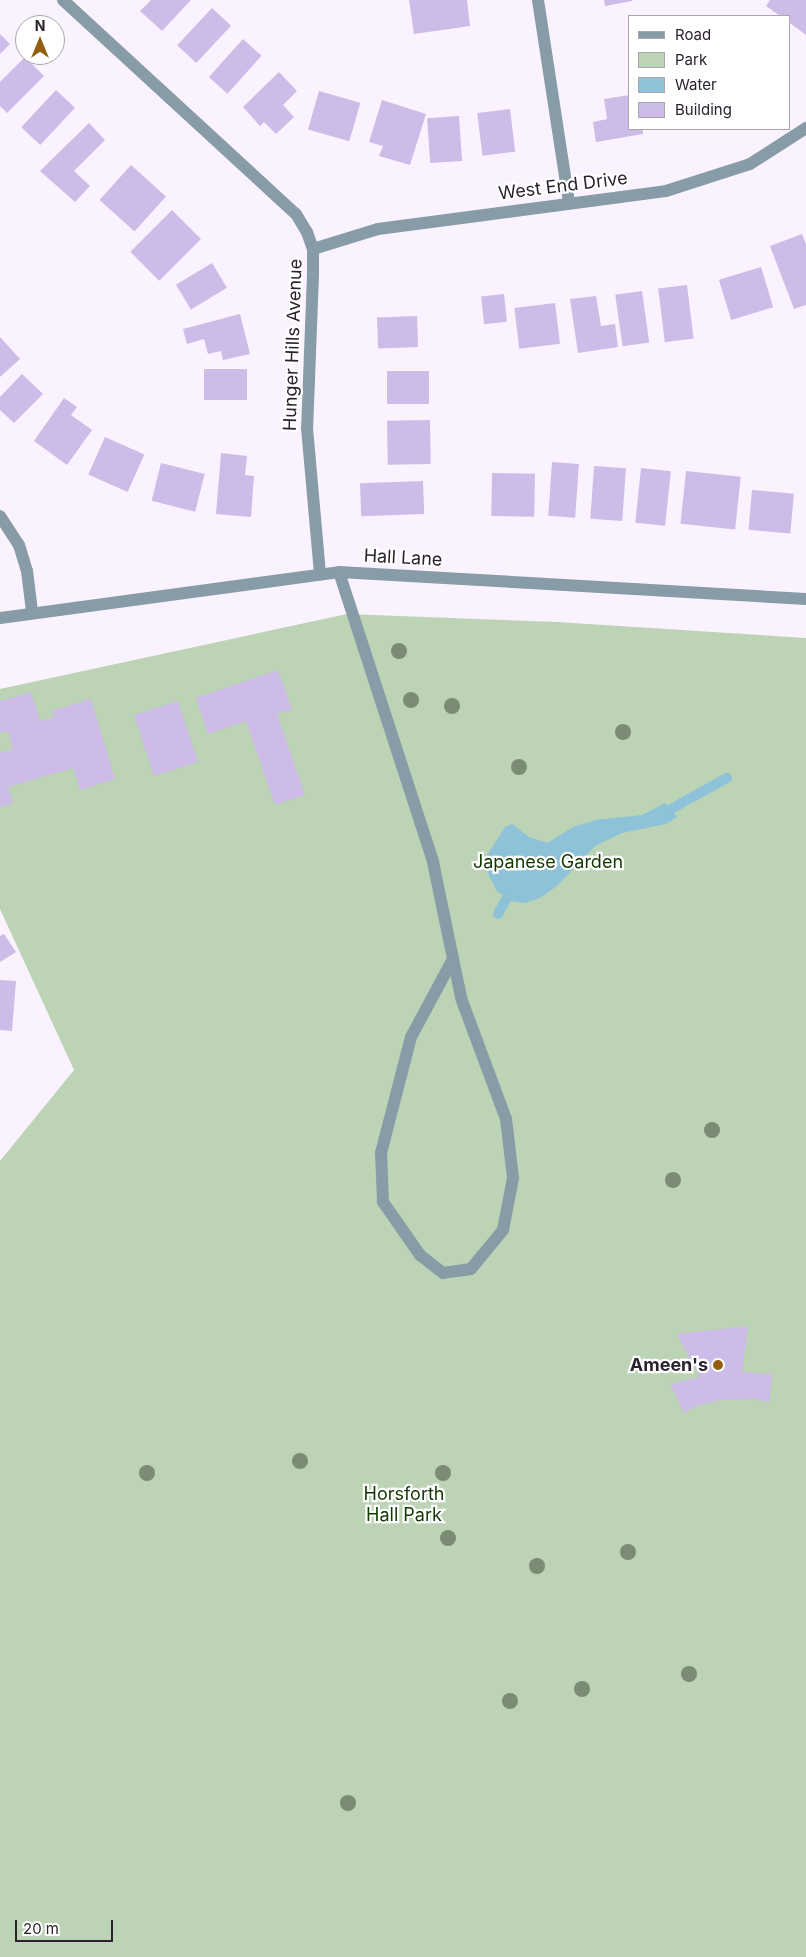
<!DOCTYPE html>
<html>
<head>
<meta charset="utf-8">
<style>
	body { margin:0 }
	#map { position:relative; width:806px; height:1957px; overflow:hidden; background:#fbf2ff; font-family:Inter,sans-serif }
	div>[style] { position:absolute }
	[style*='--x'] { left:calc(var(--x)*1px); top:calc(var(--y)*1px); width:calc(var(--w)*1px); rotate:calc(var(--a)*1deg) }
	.green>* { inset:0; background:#bcd3b5 }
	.water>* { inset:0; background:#8ec2d8 }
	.stream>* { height:10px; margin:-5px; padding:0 5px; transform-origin:5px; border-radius:5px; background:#8ec2d8 }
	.building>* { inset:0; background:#ccbce7; transform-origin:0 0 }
	.lane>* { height:12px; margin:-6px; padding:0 6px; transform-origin:6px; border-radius:6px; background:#879ca6 }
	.street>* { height:12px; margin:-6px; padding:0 6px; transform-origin:6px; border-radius:6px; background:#879ca6 }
	.trees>* { width:16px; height:16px; margin:-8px; border-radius:50%; background:#7a8c73 }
	.dots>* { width:14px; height:14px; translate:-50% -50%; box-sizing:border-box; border:2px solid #fff; border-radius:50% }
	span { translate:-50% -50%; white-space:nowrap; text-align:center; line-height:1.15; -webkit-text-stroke:4.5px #fff; paint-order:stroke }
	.street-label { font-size:18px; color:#2a222d }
	.park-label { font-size:18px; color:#113801 }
	.poi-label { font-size:18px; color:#2a222d; font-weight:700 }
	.right { translate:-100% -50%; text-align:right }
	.legend { position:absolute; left:628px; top:15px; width:162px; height:115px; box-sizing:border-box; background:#fff; border:1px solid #aaa7ab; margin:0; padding:6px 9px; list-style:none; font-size:15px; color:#2a222d }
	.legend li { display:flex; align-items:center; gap:10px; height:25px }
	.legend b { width:25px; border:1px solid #aaa7ab }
	.north { position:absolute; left:15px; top:15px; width:50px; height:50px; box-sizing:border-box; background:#fff; border:1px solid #aaa7ab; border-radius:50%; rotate:0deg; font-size:14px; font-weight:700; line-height:20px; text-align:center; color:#2a222d }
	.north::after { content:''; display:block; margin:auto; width:18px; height:22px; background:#925f10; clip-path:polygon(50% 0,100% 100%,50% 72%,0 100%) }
	.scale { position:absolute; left:15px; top:1920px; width:98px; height:22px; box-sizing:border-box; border:2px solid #2a222d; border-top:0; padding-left:6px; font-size:15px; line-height:18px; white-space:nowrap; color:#2a222d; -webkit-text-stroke:4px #fff; paint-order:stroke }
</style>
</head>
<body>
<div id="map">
	<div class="green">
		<div style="clip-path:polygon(347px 614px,557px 622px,806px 638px,806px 1957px,0 1957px,0 1161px,74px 1070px,0 909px,0 689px)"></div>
	</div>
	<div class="water">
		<div style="clip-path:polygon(665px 803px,677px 817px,666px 824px,622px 833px,595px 846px,557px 886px,540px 898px,525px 903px,511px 901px,497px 891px,488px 874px,486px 857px,505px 827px,512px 824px,529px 837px,547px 843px,573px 827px,596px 820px,642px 815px)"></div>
	</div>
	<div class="stream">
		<div style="--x:671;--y:809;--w:64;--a:-29"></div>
		<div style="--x:498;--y:914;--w:18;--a:-61"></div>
	</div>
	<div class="building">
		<div style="clip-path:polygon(151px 0,191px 0,162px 31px,140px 11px)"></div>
		<div style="clip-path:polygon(409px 0,467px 0,470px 26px,414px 34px)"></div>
		<div style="clip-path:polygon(604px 0,632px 0,632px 1px,605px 6px)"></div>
		<div style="clip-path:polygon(770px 0,806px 0,806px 35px,790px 23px,790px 16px,780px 16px,766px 6px)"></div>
		<div style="left:212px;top:8px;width:26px;height:51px;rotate:43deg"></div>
		<div style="clip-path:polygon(0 34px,10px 44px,0 54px)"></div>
		<div style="left:243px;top:39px;width:25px;height:51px;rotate:42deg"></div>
		<div style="clip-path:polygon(25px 57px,44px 76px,7px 113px,0 106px,0 82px)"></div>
		<div style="clip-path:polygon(279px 72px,297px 91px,283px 105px,294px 117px,276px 134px,264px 122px,260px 126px,243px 107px)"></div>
		<div style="left:56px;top:90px;width:26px;height:51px;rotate:43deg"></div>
		<div style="left:319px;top:91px;width:43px;height:40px;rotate:16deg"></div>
		<div style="clip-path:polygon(630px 95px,630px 129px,643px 129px,643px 134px,596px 142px,593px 122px,607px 119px,604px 99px)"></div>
		<div style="clip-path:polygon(382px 100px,426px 114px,410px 165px,379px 156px,383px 146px,369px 142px)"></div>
		<div style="left:510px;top:109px;width:43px;height:33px;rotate:83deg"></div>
		<div style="left:459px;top:116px;width:45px;height:32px;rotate:86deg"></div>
		<div style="clip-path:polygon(89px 123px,105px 140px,74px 171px,90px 186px,75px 202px,40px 171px)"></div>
		<div style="left:131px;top:165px;width:47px;height:47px;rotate:42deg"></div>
		<div style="left:172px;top:210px;width:41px;height:59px;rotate:45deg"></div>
		<div style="clip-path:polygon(802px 234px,806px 244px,806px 305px,794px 309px,770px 246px)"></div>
		<div style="left:212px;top:263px;width:29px;height:42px;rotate:59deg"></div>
		<div style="left:761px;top:267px;width:42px;height:44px;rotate:73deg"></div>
		<div style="left:687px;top:285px;width:54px;height:29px;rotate:83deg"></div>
		<div style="left:642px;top:291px;width:52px;height:27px;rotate:82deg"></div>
		<div style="left:504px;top:294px;width:28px;height:23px;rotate:84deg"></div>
		<div style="clip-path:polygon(596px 296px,601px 326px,615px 324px,618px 347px,578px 353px,570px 299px)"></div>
		<div style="left:555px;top:303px;width:41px;height:41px;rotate:83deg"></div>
		<div style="clip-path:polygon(240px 314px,250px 354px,223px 360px,221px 351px,208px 354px,204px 339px,187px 344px,183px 329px)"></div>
		<div style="left:417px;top:316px;width:31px;height:40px;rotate:88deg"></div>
		<div style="clip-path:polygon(0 337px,20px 359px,0 377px)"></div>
		<div style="left:247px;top:369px;width:31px;height:43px;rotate:90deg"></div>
		<div style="left:387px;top:371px;width:42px;height:33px"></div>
		<div style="clip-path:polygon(22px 374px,43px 394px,14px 423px,0 410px,0 397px)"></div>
		<div style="clip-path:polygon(64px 398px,77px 407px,71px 415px,92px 430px,67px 465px,34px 441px)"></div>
		<div style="left:430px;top:420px;width:44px;height:43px;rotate:89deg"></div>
		<div style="left:105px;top:437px;width:43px;height:41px;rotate:24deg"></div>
		<div style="clip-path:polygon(221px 453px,247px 456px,245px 475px,254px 476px,251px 517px,216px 514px)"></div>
		<div style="left:552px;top:462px;width:27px;height:54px;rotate:4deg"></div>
		<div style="left:161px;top:463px;width:45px;height:39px;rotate:14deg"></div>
		<div style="left:594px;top:466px;width:32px;height:53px;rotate:4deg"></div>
		<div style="left:641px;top:468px;width:30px;height:55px;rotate:6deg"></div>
		<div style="left:686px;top:471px;width:55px;height:53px;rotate:6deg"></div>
		<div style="left:492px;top:473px;width:43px;height:43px;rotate:1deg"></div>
		<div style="left:423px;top:481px;width:33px;height:63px;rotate:88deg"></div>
		<div style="left:752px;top:490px;width:42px;height:40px;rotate:5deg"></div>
		<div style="clip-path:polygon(278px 670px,292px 709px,277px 714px,305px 795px,275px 805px,246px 721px,208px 734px,196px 698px)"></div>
		<div style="clip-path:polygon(31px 692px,40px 721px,54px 717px,52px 711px,91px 699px,115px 779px,80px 790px,73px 768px,8px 787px,13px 803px,0 807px,0 753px,13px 749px,8px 731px,0 733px,0 701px)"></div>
		<div style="left:178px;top:701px;width:64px;height:46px;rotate:72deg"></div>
		<div style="clip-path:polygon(4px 934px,16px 952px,0 962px,0 936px)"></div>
		<div style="clip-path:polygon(0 980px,16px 981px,12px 1031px,0 1030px)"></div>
		<div style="clip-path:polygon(748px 1326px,742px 1372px,772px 1374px,769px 1402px,753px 1399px,720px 1400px,696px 1406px,684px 1413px,670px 1384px,700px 1377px,677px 1334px)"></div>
	</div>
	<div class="lane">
		<div style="--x:339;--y:572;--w:305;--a:72"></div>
		<div style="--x:433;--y:862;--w:99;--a:78.3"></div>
		<div style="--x:453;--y:959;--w:40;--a:78"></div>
		<div style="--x:461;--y:998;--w:129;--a:69.6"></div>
		<div style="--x:506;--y:1119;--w:59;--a:83.2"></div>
		<div style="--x:513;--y:1178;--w:53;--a:100.9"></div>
		<div style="--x:503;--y:1230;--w:50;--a:129.4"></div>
		<div style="--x:471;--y:1269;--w:28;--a:172"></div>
		<div style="--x:443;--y:1273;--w:29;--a:-142"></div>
		<div style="--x:420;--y:1255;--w:65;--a:-124.9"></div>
		<div style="--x:383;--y:1202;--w:49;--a:-92.3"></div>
		<div style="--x:381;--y:1153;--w:120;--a:-75.5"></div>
		<div style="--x:411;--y:1037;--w:89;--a:-61.7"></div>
	</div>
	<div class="street">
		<div style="--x:63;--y:0;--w:316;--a:42.6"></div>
		<div style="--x:296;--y:214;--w:21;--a:59"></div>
		<div style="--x:307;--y:232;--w:18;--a:71"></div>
		<div style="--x:313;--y:249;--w:26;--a:90"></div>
		<div style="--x:313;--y:275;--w:153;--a:92.2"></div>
		<div style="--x:307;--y:428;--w:147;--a:84.9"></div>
		<div style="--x:538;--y:0;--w:204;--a:81.3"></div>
		<div style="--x:313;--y:249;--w:68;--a:-17.1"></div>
		<div style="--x:378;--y:229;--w:290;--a:-7.5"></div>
		<div style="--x:666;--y:191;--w:88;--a:-17.8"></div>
		<div style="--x:750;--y:164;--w:67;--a:-32.7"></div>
		<div style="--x:0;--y:516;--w:35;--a:57"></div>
		<div style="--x:19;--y:545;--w:27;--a:73"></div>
		<div style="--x:27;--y:571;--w:40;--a:82.9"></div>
		<div style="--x:0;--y:618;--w:342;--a:-7.7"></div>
		<div style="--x:339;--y:572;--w:468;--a:3.3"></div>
	</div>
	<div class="trees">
		<div style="left:399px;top:651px"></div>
		<div style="left:411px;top:700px"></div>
		<div style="left:452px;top:706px"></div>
		<div style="left:623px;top:732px"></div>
		<div style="left:519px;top:767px"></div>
		<div style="left:712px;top:1130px"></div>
		<div style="left:673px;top:1180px"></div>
		<div style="left:300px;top:1461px"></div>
		<div style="left:147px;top:1473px"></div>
		<div style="left:443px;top:1473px"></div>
		<div style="left:448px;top:1538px"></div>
		<div style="left:628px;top:1552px"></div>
		<div style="left:537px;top:1566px"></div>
		<div style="left:689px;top:1674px"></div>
		<div style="left:582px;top:1689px"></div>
		<div style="left:510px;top:1701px"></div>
		<div style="left:348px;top:1803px"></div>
	</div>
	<div class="dots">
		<div style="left:718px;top:1365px;background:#925f10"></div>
	</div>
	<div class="street-label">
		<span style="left:563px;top:186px;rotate:-7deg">West End Drive</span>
		<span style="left:293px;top:345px;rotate:-88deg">Hunger Hills Avenue</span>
		<span style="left:403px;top:558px;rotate:3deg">Hall Lane</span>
	</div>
	<div class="park-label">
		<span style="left:548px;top:862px">Japanese Garden</span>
		<span style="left:404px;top:1505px">Horsforth<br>Hall Park</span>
	</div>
	<div class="poi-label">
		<span class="right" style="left:708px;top:1365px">Ameen's</span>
	</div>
	<ul class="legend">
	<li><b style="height:6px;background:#879ca6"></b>Road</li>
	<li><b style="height:14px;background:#bcd3b5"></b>Park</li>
	<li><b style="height:14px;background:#8ec2d8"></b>Water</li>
	<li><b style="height:14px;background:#ccbce7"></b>Building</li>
	</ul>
	<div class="north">N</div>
	<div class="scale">20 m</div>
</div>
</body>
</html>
